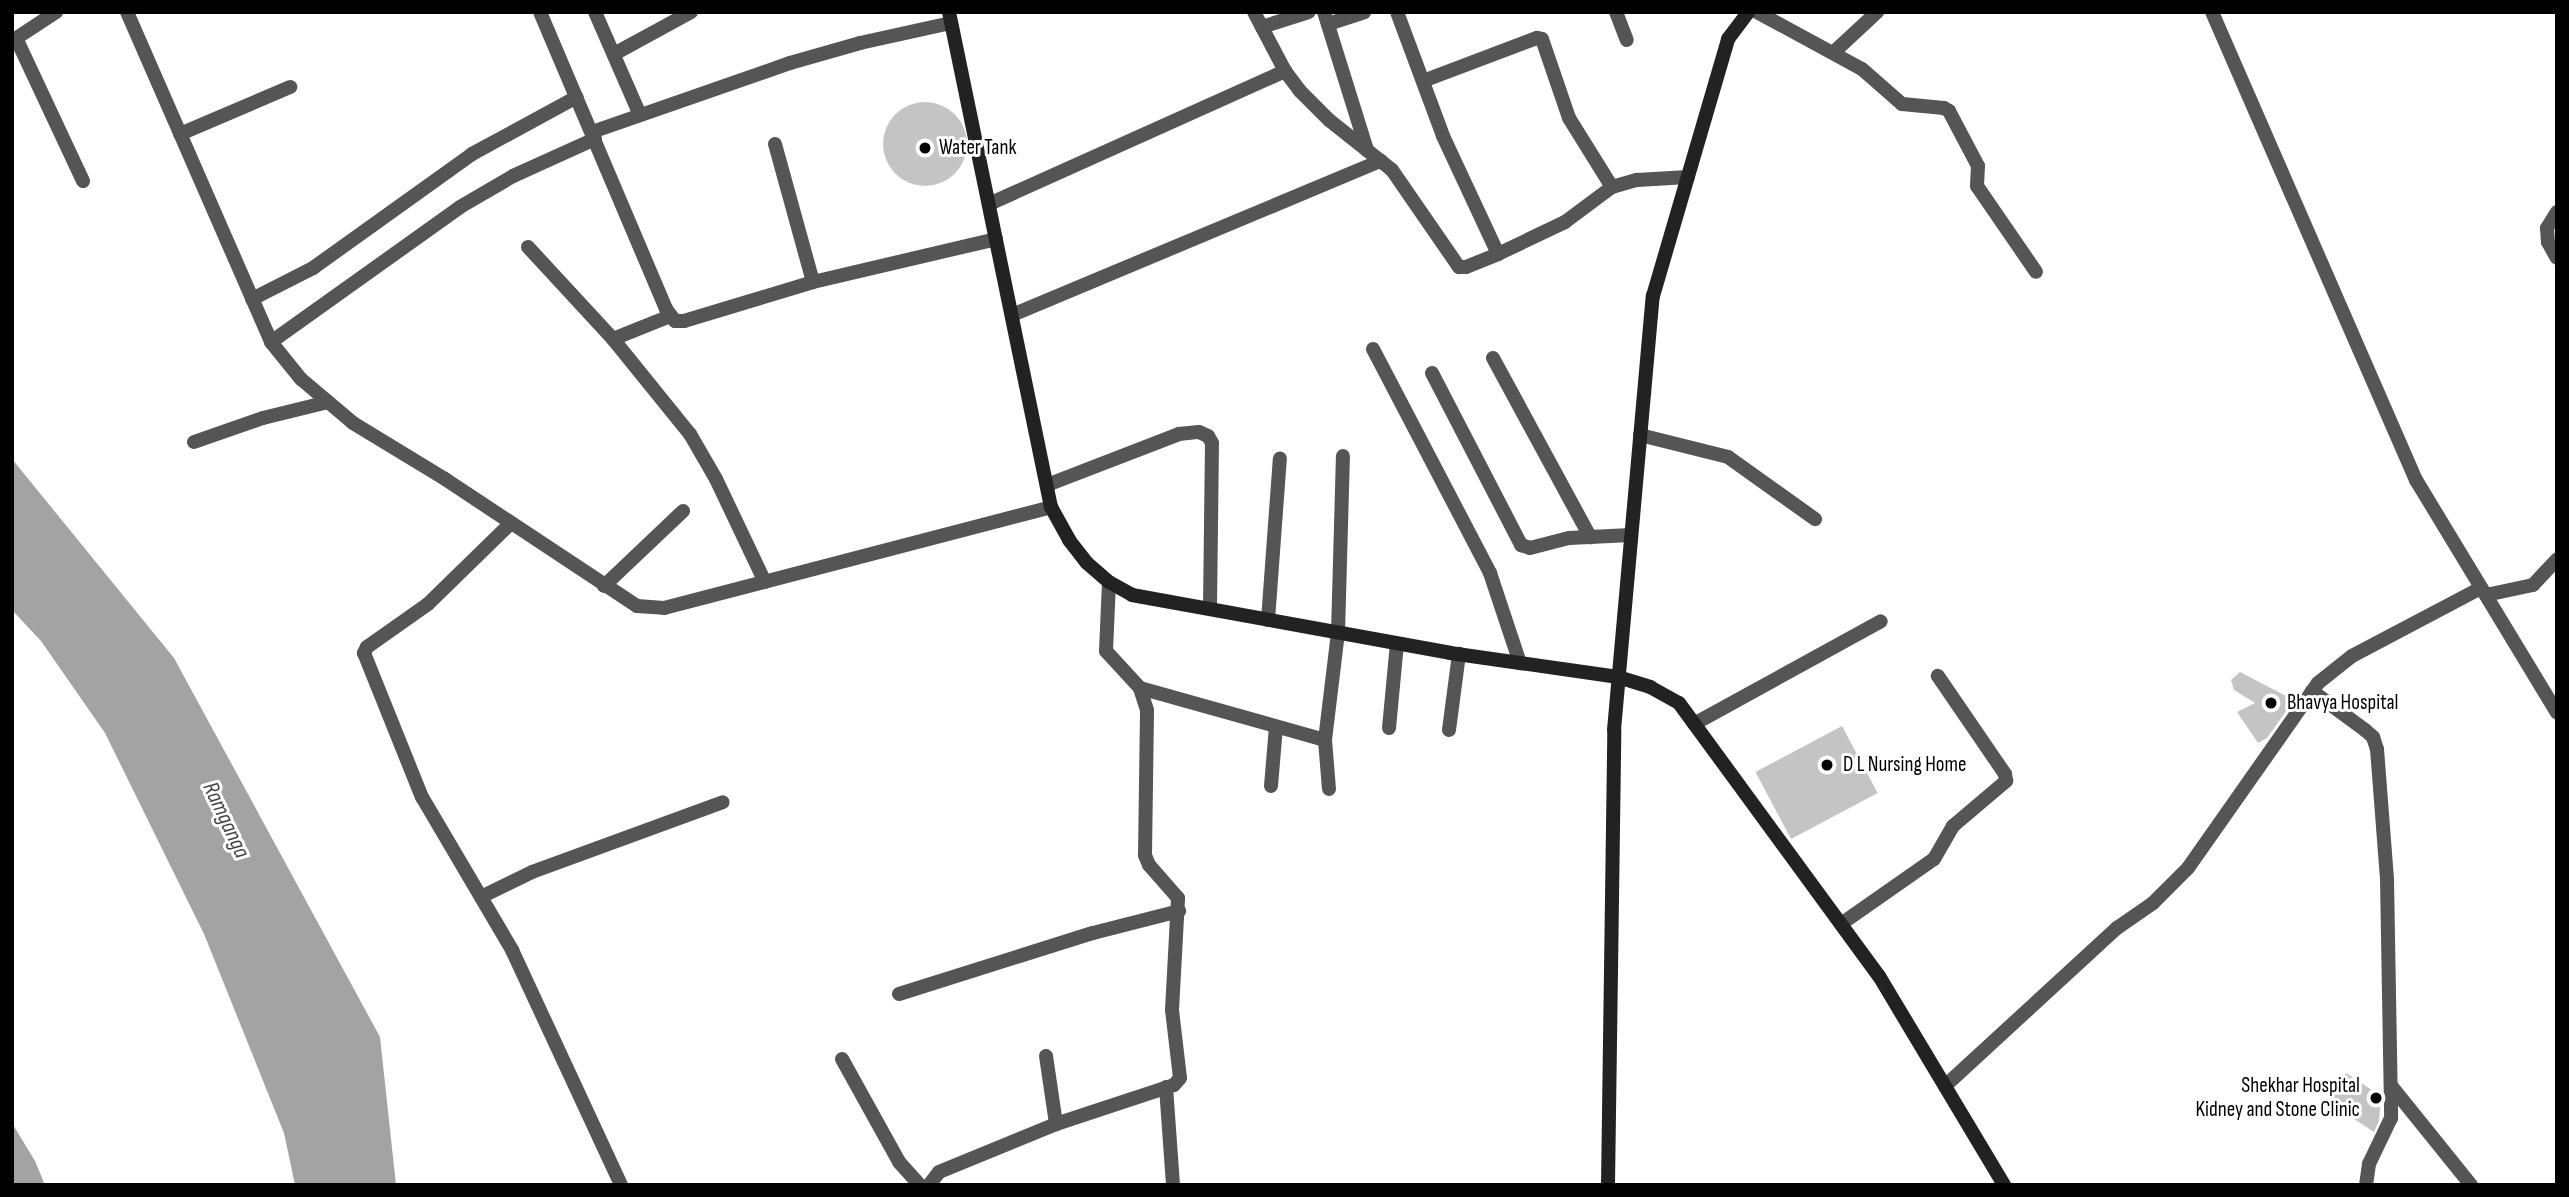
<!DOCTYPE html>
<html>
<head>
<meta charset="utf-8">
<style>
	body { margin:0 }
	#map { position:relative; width:2569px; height:1197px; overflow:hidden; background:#fff; font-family:"Sofia Sans Condensed",sans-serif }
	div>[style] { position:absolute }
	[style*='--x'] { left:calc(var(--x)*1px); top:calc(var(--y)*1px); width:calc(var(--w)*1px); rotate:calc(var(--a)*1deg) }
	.water>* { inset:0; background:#a3a3a3 }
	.building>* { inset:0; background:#c4c4c4; transform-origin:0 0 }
	.round { border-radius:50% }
	.street>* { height:14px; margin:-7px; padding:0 7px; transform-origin:7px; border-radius:7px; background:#555 }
	.secondary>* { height:14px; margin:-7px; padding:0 7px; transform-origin:7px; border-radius:7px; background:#222 }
	.dots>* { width:19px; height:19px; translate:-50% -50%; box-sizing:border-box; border:4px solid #fff; border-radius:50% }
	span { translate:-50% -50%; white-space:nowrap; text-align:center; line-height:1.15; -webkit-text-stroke:6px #fff; paint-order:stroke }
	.poi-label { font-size:21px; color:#000 }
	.left { translate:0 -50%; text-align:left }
	.right { translate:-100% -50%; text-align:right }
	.water-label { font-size:23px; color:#444; font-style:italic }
	.frame { position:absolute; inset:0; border:14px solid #000; pointer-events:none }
</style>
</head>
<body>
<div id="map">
	<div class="water">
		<div style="clip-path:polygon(12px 459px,174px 658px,380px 1037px,396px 1185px,295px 1185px,284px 1133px,204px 934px,105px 733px,41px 641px,12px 610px)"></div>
		<div style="clip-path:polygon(12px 1123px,35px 1161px,45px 1185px,12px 1185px)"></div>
	</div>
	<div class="building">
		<div class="round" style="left:883px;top:102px;width:84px;height:84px"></div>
		<div style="clip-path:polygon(2240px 672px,2294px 700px,2267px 738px,2258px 743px,2237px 712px,2255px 703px,2234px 690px,2231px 680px)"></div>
		<div style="left:1842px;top:726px;width:76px;height:98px;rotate:62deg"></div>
		<div style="clip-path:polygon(2346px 1073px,2381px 1096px,2379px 1121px,2374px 1132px,2328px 1102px)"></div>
	</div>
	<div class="street">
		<div style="--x:127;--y:12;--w:360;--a:66.4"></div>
		<div style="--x:271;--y:342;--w:48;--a:51"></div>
		<div style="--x:301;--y:379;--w:68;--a:40.2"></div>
		<div style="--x:353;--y:423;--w:108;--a:31.3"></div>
		<div style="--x:445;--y:479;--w:230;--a:33.5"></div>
		<div style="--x:637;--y:606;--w:27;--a:4"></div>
		<div style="--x:664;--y:608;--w:400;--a:-14.6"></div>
		<div style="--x:540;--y:12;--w:323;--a:67"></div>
		<div style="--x:666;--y:309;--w:15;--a:53"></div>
		<div style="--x:675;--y:321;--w:9;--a:0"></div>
		<div style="--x:684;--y:321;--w:135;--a:-16.8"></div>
		<div style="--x:813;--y:282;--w:188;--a:-13.2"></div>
		<div style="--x:595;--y:12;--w:112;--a:66.4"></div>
		<div style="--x:1254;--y:12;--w:67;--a:62.3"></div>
		<div style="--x:1285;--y:71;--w:25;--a:53"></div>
		<div style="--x:1300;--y:91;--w:41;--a:45"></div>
		<div style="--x:1329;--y:120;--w:80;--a:38.4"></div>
		<div style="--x:1392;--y:170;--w:118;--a:55.4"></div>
		<div style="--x:1459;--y:267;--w:7;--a:0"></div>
		<div style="--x:1466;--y:267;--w:35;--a:-22"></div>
		<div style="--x:1498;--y:254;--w:74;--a:-25.5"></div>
		<div style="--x:1565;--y:222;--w:59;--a:-36.7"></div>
		<div style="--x:1612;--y:187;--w:26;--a:-16"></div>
		<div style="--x:1637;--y:180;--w:51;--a:-3.4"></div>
		<div style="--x:1324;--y:12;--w:145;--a:72.7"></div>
		<div style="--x:1397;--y:12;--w:132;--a:69.6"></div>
		<div style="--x:1443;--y:136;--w:130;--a:65"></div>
		<div style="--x:1616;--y:12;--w:30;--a:69"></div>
		<div style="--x:1757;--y:12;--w:119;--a:28.5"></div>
		<div style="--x:1862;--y:69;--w:53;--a:41.2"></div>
		<div style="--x:1902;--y:104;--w:42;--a:5.4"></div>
		<div style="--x:1944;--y:108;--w:6;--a:31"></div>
		<div style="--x:1949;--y:111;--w:62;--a:62.2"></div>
		<div style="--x:1978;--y:166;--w:20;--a:93"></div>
		<div style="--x:1977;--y:186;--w:104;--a:55.5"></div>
		<div style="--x:2212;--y:12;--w:511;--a:66.45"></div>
		<div style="--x:2416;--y:480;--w:272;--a:58.8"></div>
		<div style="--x:1328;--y:24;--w:38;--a:-18"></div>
		<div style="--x:1262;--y:27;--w:49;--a:-17.7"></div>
		<div style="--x:16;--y:38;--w:158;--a:64.9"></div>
		<div style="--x:12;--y:41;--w:53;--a:-33.4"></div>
		<div style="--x:1834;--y:52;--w:59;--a:-42.9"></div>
		<div style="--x:614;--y:54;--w:88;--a:-28.6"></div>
		<div style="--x:1423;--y:81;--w:122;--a:-20.7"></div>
		<div style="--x:1537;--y:38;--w:5;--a:11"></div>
		<div style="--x:1542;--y:39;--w:83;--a:71.1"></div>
		<div style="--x:1569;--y:118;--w:81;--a:58.1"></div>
		<div style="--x:592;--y:132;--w:210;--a:-19.2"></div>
		<div style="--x:790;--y:63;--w:73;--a:-15.9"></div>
		<div style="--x:860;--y:43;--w:93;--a:-12.4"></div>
		<div style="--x:180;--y:134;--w:120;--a:-23.1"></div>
		<div style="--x:775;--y:144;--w:143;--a:74.6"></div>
		<div style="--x:989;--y:204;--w:325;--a:-24.2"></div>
		<div style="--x:2557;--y:212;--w:19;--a:122"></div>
		<div style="--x:2547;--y:228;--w:14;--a:86"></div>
		<div style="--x:2548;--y:242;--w:18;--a:61"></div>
		<div style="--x:528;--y:247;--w:125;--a:47.3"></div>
		<div style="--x:613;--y:339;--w:122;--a:51"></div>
		<div style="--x:690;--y:434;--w:52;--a:60"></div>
		<div style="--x:716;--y:479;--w:114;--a:64.6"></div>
		<div style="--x:252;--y:299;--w:68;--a:-26.9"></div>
		<div style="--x:313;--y:268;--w:196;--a:-35.6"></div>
		<div style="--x:472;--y:154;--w:119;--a:-28.5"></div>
		<div style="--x:1012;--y:315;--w:400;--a:-22.7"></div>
		<div style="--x:613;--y:339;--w:61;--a:-22"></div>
		<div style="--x:271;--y:342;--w:232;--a:-35.5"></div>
		<div style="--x:460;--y:207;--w:61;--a:-30.3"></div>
		<div style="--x:513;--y:176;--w:90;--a:-24.3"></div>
		<div style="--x:1373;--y:349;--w:253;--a:62.4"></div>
		<div style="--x:1490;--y:573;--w:95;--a:71.6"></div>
		<div style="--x:1493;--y:358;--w:204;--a:61.5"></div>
		<div style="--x:1432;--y:373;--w:194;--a:62.6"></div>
		<div style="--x:1521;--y:545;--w:9;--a:18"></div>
		<div style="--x:1530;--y:548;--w:40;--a:-14.4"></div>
		<div style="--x:1569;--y:538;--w:62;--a:-2.8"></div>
		<div style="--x:1640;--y:435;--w:91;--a:14"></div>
		<div style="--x:1728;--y:457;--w:107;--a:35.5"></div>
		<div style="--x:194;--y:442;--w:73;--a:-19.2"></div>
		<div style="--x:263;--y:418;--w:67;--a:-13.8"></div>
		<div style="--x:1047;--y:485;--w:142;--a:-21.1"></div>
		<div style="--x:1179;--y:434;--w:20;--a:-6"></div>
		<div style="--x:1199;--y:432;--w:10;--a:24"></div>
		<div style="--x:1208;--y:436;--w:8;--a:60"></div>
		<div style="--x:1212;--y:443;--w:166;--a:90.7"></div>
		<div style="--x:511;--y:523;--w:116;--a:135.7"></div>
		<div style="--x:428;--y:604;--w:75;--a:144.8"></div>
		<div style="--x:367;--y:647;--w:7;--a:117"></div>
		<div style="--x:364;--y:653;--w:155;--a:68.1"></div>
		<div style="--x:422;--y:797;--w:178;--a:59.5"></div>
		<div style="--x:512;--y:950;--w:259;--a:65.1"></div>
		<div style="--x:604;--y:586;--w:109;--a:-43.5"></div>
		<div style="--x:2486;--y:595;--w:48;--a:-12"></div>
		<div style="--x:2533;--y:585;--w:35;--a:-47"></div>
		<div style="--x:1268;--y:620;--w:162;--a:-85.8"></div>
		<div style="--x:1140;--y:688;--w:192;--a:15.7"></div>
		<div style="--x:2312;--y:691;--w:66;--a:36.3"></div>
		<div style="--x:2365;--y:730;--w:11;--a:41"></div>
		<div style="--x:2373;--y:737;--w:13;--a:72"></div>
		<div style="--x:2377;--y:749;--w:130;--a:85.6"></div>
		<div style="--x:2387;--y:879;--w:239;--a:89"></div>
		<div style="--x:2391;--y:1118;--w:51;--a:115.6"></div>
		<div style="--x:2369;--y:1164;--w:21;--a:98"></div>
		<div style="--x:1694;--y:724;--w:213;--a:-28.8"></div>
		<div style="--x:1389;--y:728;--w:85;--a:-84.6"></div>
		<div style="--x:1449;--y:730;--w:77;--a:-82.5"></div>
		<div style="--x:1271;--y:786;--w:59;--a:-85.2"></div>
		<div style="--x:1329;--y:789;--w:49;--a:-94.7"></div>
		<div style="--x:1325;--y:740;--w:108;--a:-83.1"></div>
		<div style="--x:1338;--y:633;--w:177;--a:-88.4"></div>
		<div style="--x:481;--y:897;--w:57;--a:-26.1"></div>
		<div style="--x:532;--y:872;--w:203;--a:-20.1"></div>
		<div style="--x:1841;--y:924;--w:113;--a:-35"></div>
		<div style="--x:1934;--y:859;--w:38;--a:-60"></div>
		<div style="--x:1953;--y:826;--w:70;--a:-40.3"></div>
		<div style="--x:2006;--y:781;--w:7;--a:-98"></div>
		<div style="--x:2005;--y:774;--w:119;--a:-124.4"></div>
		<div style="--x:899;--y:994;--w:203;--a:-17.5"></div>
		<div style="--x:1093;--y:933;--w:89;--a:-14.3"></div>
		<div style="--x:1046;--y:1056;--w:69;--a:81.6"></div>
		<div style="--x:842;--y:1059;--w:118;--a:61"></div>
		<div style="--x:899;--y:1162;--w:31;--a:48"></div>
		<div style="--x:1945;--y:1086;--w:234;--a:-42.6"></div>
		<div style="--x:2117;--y:928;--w:44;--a:-34.8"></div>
		<div style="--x:2153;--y:903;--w:49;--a:-45"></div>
		<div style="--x:2188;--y:868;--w:226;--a:-54.9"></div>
		<div style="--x:2318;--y:683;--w:43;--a:-38.5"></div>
		<div style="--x:2352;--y:656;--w:146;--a:-27.8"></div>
		<div style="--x:1166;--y:1087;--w:98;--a:85.9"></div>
		<div style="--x:2392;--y:1087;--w:126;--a:51.1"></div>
		<div style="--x:929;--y:1185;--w:16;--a:-52"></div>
		<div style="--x:939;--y:1172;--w:126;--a:-22.3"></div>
		<div style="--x:1056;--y:1124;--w:124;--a:-18.3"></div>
		<div style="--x:1174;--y:1085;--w:9;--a:-49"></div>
		<div style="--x:1180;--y:1078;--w:68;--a:-96.7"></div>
		<div style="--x:1172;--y:1010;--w:112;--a:-86.9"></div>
		<div style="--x:1178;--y:898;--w:44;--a:-131.3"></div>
		<div style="--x:1149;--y:865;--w:11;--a:-112"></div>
		<div style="--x:1145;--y:855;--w:145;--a:-89.2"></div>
		<div style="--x:1147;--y:710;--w:23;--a:-108"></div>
		<div style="--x:1140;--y:688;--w:50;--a:-132.6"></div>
		<div style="--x:1106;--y:651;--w:69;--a:-87.5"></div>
	</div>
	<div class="secondary">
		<div style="--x:949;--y:12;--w:505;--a:78.36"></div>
		<div style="--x:1051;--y:507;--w:38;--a:61"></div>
		<div style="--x:1069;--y:540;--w:29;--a:52"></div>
		<div style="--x:1087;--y:563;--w:29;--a:41"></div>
		<div style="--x:1109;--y:582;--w:26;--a:29"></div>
		<div style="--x:1132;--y:595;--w:323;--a:10.3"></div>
		<div style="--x:1450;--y:653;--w:170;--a:8.1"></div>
		<div style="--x:1618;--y:677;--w:34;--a:17"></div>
		<div style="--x:1650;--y:687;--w:33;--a:29"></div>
		<div style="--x:1679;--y:703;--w:338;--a:53.8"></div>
		<div style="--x:1879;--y:976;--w:244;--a:59.1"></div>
		<div style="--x:1608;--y:1185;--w:455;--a:-89.2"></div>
		<div style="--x:1614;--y:730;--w:436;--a:-84.9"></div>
		<div style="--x:1653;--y:296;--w:268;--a:-73.7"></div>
		<div style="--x:1728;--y:39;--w:34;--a:-53"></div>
	</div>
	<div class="dots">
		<div style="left:925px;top:148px;background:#000"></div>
		<div style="left:2271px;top:703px;background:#000"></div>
		<div style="left:1827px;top:765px;background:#000"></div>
		<div style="left:2376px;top:1098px;background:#000"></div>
	</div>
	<div class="poi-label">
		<span class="left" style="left:939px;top:148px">Water Tank</span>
		<span class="left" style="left:2287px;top:703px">Bhavya Hospital</span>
		<span class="left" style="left:1843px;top:765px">D L Nursing Home</span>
		<span class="right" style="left:2360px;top:1098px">Shekhar Hospital<br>Kidney and Stone Clinic</span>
	</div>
	<div class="water-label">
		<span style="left:226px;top:820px;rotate:65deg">Ramganga</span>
	</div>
	<div class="frame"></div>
</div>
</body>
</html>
